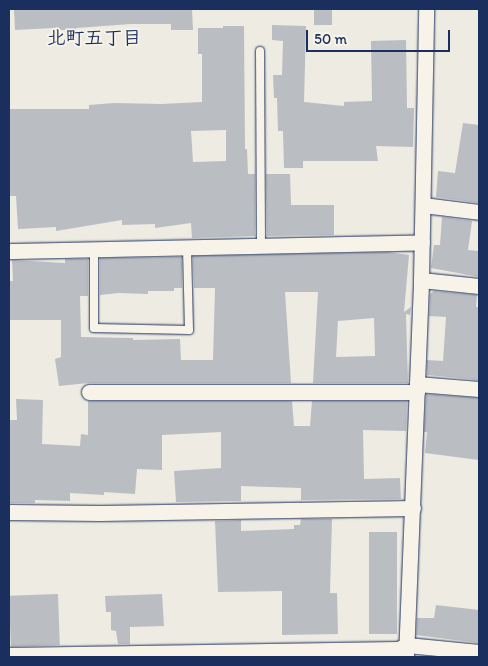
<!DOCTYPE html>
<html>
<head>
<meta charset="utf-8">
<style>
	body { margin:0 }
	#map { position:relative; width:488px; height:666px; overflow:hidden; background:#eeebe2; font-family:Itim,"Klee One",sans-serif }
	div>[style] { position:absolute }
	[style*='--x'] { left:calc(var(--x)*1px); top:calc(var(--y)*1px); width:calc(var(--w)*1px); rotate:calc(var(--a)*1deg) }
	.building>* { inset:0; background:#babdc2; transform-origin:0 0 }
	.roads { filter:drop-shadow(0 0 1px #1b2f5e) drop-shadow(0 0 1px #1b2f5e) }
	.lane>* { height:8px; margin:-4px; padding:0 4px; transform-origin:4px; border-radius:4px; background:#f7f3e8 }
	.street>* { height:15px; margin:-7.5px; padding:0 7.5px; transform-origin:7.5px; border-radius:7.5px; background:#f7f3e8 }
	span { translate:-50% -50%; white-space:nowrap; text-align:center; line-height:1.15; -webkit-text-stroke:4px #f7f3e8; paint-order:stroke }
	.neighbourhood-label { font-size:19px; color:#1b2f5e; font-weight:700 }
	.frame { position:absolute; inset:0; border:10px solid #1b2f5e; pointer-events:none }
	.scale { position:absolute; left:306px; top:30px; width:144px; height:22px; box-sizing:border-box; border:2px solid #1b2f5e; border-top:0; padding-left:6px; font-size:15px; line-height:18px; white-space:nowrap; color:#1b2f5e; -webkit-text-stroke:4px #f7f3e8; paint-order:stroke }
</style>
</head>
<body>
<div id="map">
	<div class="building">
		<div style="clip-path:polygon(14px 9px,192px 9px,193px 30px,171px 30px,171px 24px,131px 24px,76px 28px,76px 30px,53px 30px,53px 28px,15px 30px)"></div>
		<div style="left:314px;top:9px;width:18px;height:16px"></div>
		<div style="clip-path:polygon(272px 25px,306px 26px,304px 102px,344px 106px,344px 102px,372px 101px,371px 41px,406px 40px,407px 108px,414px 108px,413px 147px,376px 146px,378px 161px,303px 161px,303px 168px,284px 168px,283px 131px,278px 131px,277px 98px,274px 98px,273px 75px,282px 75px,283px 41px,272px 40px)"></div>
		<div style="clip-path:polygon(evenodd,223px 26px,244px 26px,245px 149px,247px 149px,248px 174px,255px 174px,255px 236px,192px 238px,191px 223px,155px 228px,155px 224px,122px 225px,122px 220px,56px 231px,56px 227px,18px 229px,16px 196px,9px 196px,9px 109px,89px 109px,89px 105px,114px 103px,161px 104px,202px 102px,202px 54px,198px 54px,198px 28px,223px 28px,223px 26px,226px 130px,226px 161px,193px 162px,191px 131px,226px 130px)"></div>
		<div style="clip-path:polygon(463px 123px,479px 125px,479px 203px,436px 197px,438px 171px,455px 173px)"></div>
		<div style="clip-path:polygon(266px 174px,290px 174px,291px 205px,334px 205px,334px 235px,267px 236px)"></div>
		<div style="clip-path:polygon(442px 217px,472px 221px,468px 250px,479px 251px,479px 277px,431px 268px,434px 245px,440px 245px)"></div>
		<div style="clip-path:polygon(evenodd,388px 252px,409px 255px,404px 312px,411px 307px,410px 315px,406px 314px,408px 383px,313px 383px,318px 292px,285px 292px,291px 383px,88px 383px,59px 386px,55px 359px,61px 357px,61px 320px,9px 320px,9px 281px,13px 281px,12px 260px,65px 263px,65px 259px,88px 259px,88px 296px,80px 296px,81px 337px,133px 338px,133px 340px,180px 339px,181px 360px,213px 360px,215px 288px,194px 288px,193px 256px,388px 252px,374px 318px,375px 356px,336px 357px,338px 321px,374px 318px)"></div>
		<div style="clip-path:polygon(182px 257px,182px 288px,174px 288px,174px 291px,148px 291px,148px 294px,118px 293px,100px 295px,100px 258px)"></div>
		<div style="clip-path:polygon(434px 291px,477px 295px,476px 307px,479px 307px,479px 380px,427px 375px,427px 360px,443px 361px,446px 317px,429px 316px,430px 294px)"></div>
		<div style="clip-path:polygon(426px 394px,479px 398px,479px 460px,425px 453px,427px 432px,424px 432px)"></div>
		<div style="clip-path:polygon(16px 399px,43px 400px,42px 444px,80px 446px,81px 434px,88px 435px,88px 401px,292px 401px,294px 426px,310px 426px,312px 401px,407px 401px,406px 431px,363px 430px,364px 479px,400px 478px,401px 499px,301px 500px,301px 488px,241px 486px,241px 501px,176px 502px,174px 471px,221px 468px,221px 432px,162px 435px,162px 470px,137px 469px,135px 494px,104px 492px,104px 495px,70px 493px,70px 501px,35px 500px,35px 503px,9px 503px,9px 420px,17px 420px)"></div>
		<div style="clip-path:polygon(301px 519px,332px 519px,330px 593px,337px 593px,338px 634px,282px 635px,282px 591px,218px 592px,215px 521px,241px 520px,241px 531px,294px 529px,294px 525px,300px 525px)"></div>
		<div style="left:369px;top:532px;width:28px;height:102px"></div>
		<div style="left:58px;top:594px;width:51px;height:49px;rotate:88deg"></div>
		<div style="clip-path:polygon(162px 594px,164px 626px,130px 627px,130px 644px,118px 644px,116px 631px,111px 630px,111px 612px,106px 612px,105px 596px)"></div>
		<div style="clip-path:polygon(436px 605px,479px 610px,479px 643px,416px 635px,417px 618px,434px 618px)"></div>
	</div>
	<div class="roads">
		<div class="lane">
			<div style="--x:260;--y:51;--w:194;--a:89.7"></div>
			<div style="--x:94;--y:249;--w:79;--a:90"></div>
			<div style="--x:94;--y:328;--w:95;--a:1.2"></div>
			<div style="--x:189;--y:330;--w:83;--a:-91.4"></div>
		</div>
		<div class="street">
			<div style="--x:423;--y:205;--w:56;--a:7.1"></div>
			<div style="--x:9;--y:251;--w:413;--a:-1.2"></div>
			<div style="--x:421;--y:280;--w:58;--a:5.9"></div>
			<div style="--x:417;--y:384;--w:62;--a:4.6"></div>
			<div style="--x:89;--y:392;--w:328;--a:0"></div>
			<div style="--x:9;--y:512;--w:91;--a:0.6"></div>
			<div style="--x:100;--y:513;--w:313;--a:-0.9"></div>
			<div style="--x:9;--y:655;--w:389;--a:-0.9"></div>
			<div style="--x:398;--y:649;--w:10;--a:-24"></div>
			<div style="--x:407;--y:645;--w:72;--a:5.6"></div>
			<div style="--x:406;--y:657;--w:377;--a:-87.7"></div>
			<div style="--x:421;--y:280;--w:271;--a:-88.9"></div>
		</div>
	</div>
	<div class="neighbourhood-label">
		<span style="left:94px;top:38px">北町五丁目</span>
	</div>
	<div class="frame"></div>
	<div class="scale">50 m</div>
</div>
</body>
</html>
